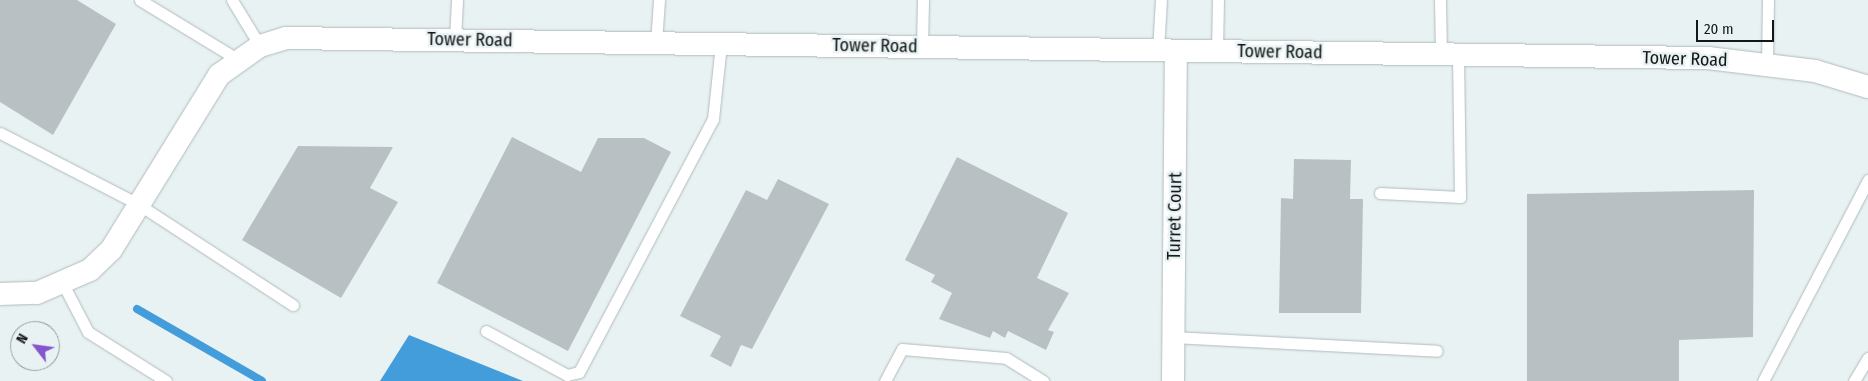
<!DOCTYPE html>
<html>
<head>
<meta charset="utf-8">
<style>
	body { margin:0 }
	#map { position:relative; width:1868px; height:381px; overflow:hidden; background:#e9f2f3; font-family:"Fira Sans Condensed",sans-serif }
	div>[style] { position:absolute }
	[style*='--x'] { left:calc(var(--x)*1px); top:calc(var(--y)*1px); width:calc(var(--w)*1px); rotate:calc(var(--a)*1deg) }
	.water>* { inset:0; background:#439dda }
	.stream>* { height:8px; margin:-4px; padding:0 4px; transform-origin:4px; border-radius:4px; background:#439dda }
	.building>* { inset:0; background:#b8c0c3 }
	.roads { filter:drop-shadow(0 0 1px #b1babb) drop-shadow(0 0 1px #b1babb) }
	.service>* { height:11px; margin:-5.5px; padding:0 5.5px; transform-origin:5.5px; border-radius:5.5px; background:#fff }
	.minor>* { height:22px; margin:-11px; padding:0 11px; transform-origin:11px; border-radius:11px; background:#fff }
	span { translate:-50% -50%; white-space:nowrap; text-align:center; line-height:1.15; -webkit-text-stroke:4.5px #e9f2f3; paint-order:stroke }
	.street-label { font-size:18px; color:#141718 }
	.north { position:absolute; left:10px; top:321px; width:50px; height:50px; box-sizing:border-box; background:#e9f2f3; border:1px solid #949a9b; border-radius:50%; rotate:300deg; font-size:14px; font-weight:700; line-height:20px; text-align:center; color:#141718 }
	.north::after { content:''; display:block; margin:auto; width:18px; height:22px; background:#8654cd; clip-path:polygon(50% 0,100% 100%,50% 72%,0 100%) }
	.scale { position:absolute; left:1696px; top:20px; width:78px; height:22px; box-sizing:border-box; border:2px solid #141718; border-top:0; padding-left:6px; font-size:15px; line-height:18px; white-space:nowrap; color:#141718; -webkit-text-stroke:4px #e9f2f3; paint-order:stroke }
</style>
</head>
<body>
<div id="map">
	<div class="water">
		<div style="clip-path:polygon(409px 335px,523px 381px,380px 381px)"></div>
	</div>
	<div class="stream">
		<div style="--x:137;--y:309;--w:144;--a:29.9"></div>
	</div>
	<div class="building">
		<div style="clip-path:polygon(0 0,77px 0,116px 24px,53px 135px,0 102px)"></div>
		<div style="clip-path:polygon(512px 137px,581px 172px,598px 138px,644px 138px,671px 152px,568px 351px,437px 283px)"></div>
		<div style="clip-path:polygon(298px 146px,393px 147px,370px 188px,398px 202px,341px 298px,242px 240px)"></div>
		<div style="clip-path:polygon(957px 157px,1068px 213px,1037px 278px,1069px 293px,1048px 330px,1054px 332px,1046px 350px,1008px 331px,1005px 338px,993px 331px,990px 338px,939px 319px,952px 293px,931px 282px,935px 275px,905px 260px)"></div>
		<div style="clip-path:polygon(1294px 159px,1351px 160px,1350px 199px,1363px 199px,1361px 313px,1279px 313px,1281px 198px,1293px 199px)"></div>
		<div style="clip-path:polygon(778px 179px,829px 204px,752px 349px,741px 345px,731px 367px,710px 356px,721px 336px,680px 316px,746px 190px,767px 200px)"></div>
		<div style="clip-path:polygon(1754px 190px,1753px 337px,1679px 340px,1679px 381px,1527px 381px,1527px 194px)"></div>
	</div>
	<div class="roads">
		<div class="service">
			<div style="--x:140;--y:0;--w:114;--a:31.3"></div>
			<div style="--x:232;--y:0;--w:54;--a:58.7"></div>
			<div style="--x:1440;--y:0;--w:54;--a:88.9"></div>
			<div style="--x:455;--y:40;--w:40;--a:-87.1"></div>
			<div style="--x:656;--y:43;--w:43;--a:-86"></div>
			<div style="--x:922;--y:47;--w:47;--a:-88.8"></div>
			<div style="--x:1158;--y:50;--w:50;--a:-86.6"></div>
			<div style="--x:1217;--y:51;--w:51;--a:-88.9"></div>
			<div style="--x:1767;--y:63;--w:63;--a:-89.1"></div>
			<div style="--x:0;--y:133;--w:155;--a:27.2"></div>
			<div style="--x:138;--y:204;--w:185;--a:33.1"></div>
			<div style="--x:1380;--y:193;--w:80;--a:2.9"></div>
			<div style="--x:1460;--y:197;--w:142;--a:-90.8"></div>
			<div style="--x:63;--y:284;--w:54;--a:62.5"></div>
			<div style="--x:88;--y:332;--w:92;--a:32.1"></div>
			<div style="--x:486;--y:331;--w:92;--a:28.5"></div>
			<div style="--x:567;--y:375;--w:12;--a:-14"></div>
			<div style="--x:579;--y:372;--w:286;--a:-62.1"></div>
			<div style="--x:713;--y:119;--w:75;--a:-83.9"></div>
			<div style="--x:1173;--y:337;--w:264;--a:3"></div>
			<div style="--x:885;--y:381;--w:36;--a:-62"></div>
			<div style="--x:902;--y:349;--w:104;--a:4.9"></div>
			<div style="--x:1006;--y:358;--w:44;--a:31.9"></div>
			<div style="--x:1763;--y:381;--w:227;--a:-62.4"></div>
			<div style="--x:1854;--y:381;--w:27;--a:-59"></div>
		</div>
		<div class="minor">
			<div style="--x:0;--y:294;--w:37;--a:-2"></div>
			<div style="--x:37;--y:293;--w:58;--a:-23.5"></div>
			<div style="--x:90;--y:270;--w:29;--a:-44"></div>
			<div style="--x:111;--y:250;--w:206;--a:-58.3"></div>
			<div style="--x:219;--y:75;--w:50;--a:-35.3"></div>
			<div style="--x:260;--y:46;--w:27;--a:-17"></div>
			<div style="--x:286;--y:38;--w:1422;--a:0.81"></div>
			<div style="--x:1708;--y:58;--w:108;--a:6.9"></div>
			<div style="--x:1815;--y:71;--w:55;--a:16.8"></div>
			<div style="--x:1173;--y:381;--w:330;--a:-89.5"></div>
		</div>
	</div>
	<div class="street-label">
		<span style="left:470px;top:40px;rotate:1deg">Tower Road</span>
		<span style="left:875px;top:46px;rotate:1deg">Tower Road</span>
		<span style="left:1280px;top:52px;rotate:1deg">Tower Road</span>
		<span style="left:1685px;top:59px;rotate:2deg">Tower Road</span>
		<span style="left:1175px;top:216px;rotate:-89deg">Turret Court</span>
	</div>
	<div class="north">N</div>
	<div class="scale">20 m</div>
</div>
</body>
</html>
